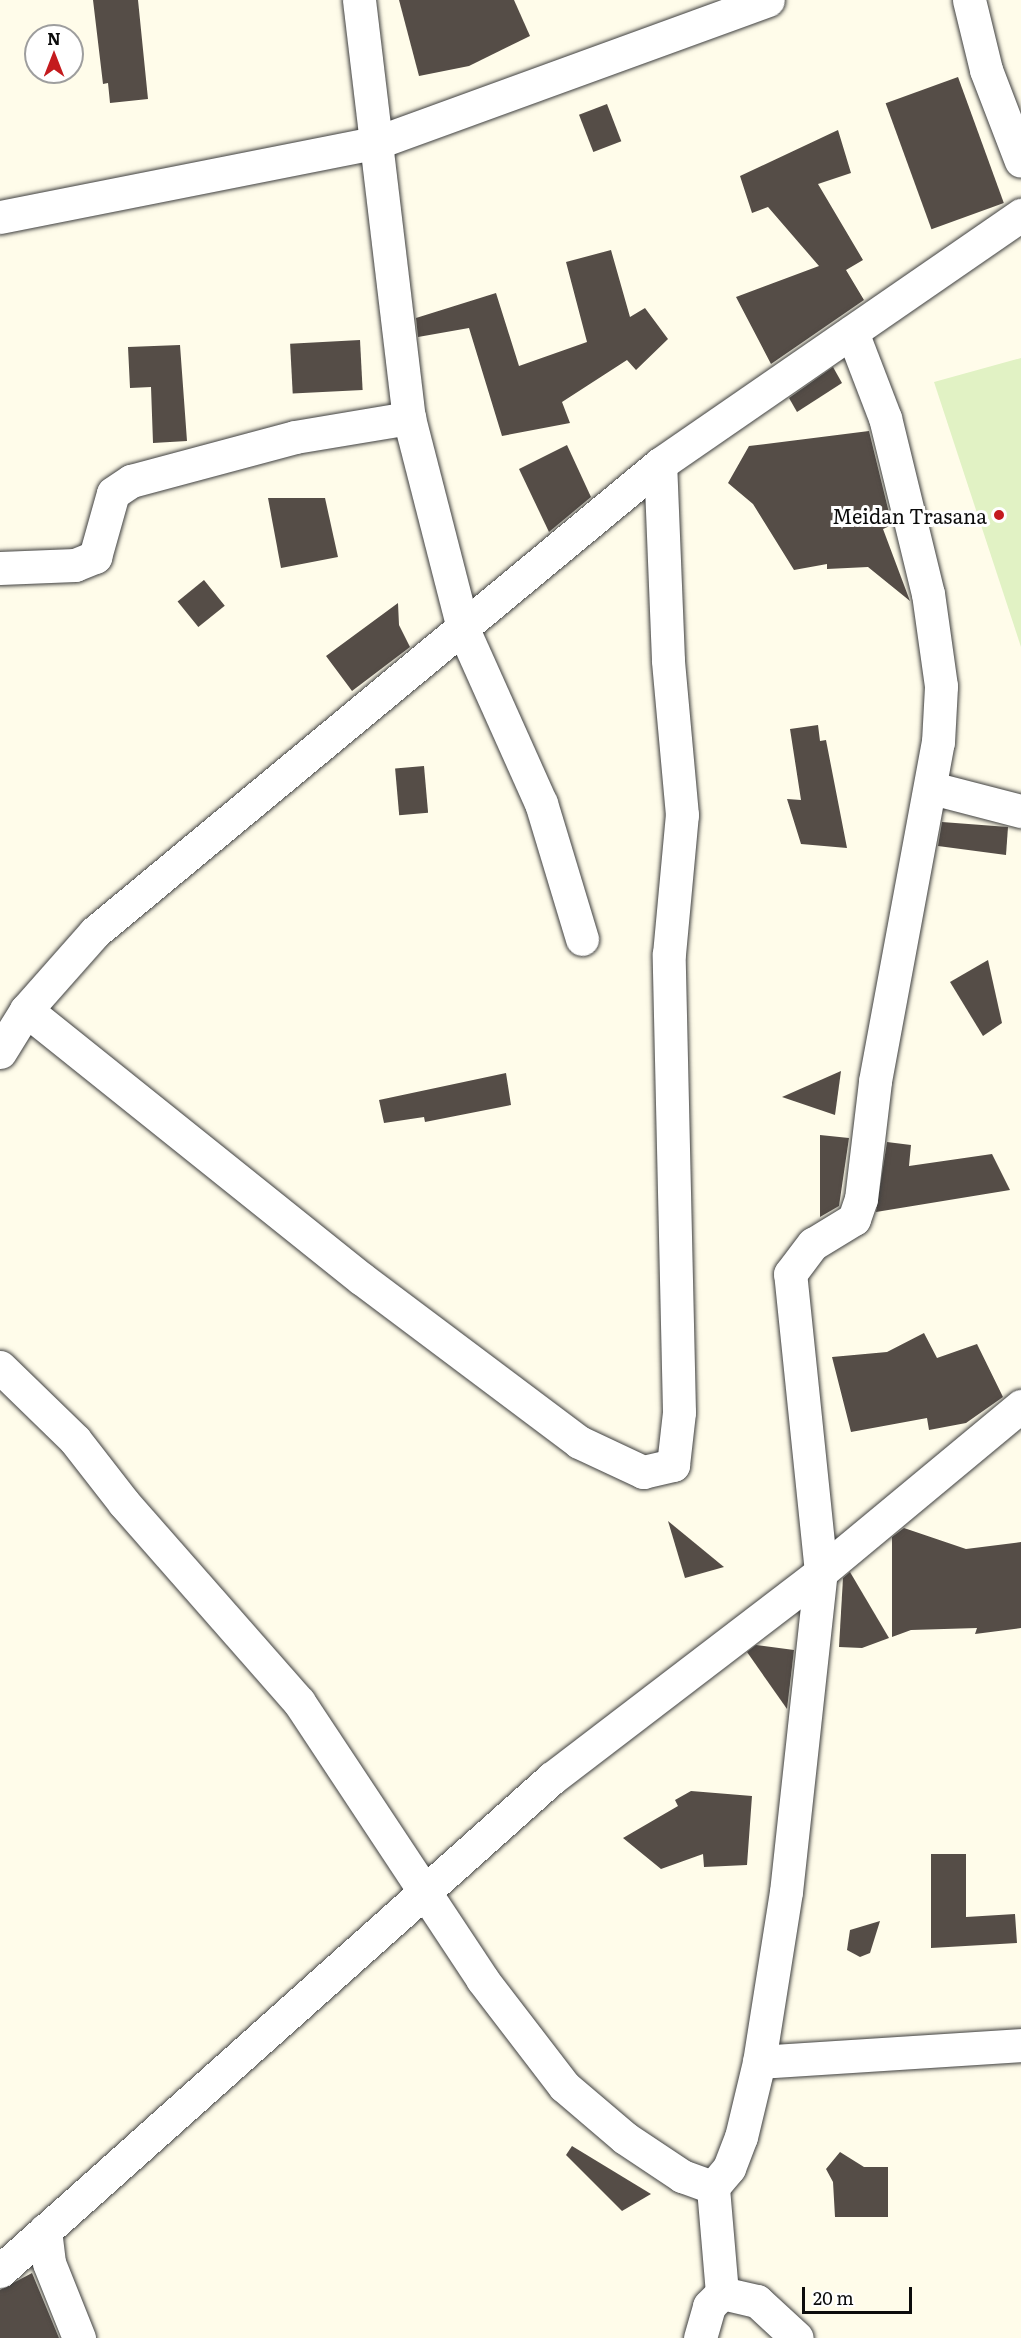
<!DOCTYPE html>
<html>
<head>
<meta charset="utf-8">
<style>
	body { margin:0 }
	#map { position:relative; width:1021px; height:2338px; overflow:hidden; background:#fffcea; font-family:Literata,serif }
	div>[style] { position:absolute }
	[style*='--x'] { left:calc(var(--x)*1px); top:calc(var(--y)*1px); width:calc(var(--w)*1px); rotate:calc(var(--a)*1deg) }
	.pitch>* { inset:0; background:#e1f2c4 }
	.building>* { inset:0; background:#554d47; transform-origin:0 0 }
	.roads { filter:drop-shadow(0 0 2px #3f3f3f) drop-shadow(0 0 2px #3f3f3f) }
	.street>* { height:33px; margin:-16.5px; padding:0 16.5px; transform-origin:16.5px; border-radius:16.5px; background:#fff }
	.dots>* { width:16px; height:16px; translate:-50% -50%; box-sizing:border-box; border:3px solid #fff; border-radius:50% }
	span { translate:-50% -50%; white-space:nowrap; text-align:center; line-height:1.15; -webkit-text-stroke:6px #fff; paint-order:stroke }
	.poi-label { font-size:20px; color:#0c0c0c }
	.right { translate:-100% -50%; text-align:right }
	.north { position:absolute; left:24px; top:24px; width:60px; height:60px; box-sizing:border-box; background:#fff; border:2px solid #9e9e9e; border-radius:50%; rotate:0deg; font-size:16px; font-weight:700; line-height:24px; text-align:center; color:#0c0c0c }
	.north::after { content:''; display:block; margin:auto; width:21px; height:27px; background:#c41b1e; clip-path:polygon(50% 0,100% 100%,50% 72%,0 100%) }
	.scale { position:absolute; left:802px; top:2287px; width:110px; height:27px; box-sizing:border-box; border:3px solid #0c0c0c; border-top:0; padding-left:8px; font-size:18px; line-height:21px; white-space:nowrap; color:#0c0c0c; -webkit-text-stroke:4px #fff; paint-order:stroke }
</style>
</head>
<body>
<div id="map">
	<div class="pitch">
		<div style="clip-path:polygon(1021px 358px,1021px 647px,934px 382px)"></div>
	</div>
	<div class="building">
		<div style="clip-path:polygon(93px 0,138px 0,148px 99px,110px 103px,108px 83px,103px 84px)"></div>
		<div style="clip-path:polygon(399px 0,514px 0,530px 36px,469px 66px,419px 76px)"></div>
		<div style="left:958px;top:77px;width:134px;height:77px;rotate:70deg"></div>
		<div style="left:607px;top:104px;width:40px;height:30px;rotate:69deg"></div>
		<div style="clip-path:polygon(838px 130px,851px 173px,818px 184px,863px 260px,846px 270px,864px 300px,771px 364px,736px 297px,819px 266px,768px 207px,752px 213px,740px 176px)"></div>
		<div style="clip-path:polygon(611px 250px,630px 317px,645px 308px,668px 339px,636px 370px,627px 360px,562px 402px,570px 423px,502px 436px,469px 328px,418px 337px,416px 318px,496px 293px,519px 366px,587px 342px,566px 262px)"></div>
		<div style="left:360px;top:340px;width:50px;height:70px;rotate:87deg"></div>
		<div style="clip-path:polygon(180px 345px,187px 441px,153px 443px,151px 387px,130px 388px,128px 347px)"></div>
		<div style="clip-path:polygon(833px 367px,842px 383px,797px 412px,789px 398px)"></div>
		<div style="clip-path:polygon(869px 431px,892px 525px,883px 529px,910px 601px,868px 567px,827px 569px,827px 564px,794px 570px,753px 504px,728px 483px,749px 446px)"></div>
		<div style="clip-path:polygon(567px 445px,591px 497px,549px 532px,519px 469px)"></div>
		<div style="clip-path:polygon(268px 498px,325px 498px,338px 557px,281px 568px)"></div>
		<div style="left:204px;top:580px;width:33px;height:34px;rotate:51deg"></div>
		<div style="clip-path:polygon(398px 603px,399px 625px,410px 647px,352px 691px,326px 656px)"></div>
		<div style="clip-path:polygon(818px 725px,820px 741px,826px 740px,847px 848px,801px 844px,787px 799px,801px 800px,790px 729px)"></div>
		<div style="left:424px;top:766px;width:47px;height:29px;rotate:85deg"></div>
		<div style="clip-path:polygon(942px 822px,1008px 827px,1006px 855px,938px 846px)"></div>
		<div style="clip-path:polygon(988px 960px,1002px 1023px,983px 1036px,950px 982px)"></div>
		<div style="clip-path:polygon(841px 1071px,835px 1115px,782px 1097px)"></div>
		<div style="clip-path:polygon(506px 1073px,511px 1105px,425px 1122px,424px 1117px,384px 1123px,379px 1100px)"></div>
		<div style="clip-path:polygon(820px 1135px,849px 1138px,839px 1206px,820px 1217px)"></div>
		<div style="clip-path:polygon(887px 1142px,911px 1145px,909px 1166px,992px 1154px,1010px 1190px,876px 1212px)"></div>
		<div style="clip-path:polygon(924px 1333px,937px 1358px,977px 1344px,1003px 1397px,966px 1423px,929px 1430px,927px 1418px,851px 1432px,832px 1357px,887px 1352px)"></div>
		<div style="clip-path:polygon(668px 1521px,724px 1567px,685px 1578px)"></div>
		<div style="clip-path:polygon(904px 1528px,966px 1549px,1021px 1542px,1021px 1628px,975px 1634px,977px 1628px,911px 1630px,892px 1637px,892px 1537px)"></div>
		<div style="clip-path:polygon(850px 1572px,889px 1638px,862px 1648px,839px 1647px,843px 1578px)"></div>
		<div style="clip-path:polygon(756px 1645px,794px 1650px,787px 1709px,747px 1652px)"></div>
		<div style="clip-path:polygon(691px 1791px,752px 1796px,747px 1865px,704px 1867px,703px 1854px,661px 1869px,623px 1838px,678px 1806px,675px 1800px)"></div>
		<div style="clip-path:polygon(931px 1854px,966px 1854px,966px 1917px,1015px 1914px,1017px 1943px,931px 1948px)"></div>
		<div style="clip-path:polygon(880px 1921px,870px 1953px,860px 1957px,847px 1950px,850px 1930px)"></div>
		<div style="clip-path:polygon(572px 2146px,651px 2194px,622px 2211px,566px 2155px)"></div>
		<div style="clip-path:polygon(840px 2152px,864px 2167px,888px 2167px,888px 2217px,835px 2217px,833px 2182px,826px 2169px)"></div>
		<div style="clip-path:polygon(32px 2273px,59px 2338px,0 2338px,0 2290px)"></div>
	</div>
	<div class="roads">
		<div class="street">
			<div style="--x:359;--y:0;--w:421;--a:83.2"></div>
			<div style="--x:409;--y:418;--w:218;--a:75.6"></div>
			<div style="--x:463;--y:629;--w:191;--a:65.9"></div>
			<div style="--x:541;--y:803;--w:142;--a:73.2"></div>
			<div style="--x:969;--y:0;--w:72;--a:76.3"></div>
			<div style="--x:986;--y:70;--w:97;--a:69"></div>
			<div style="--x:0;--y:217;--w:382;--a:-11.2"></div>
			<div style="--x:375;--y:143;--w:418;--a:-20"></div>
			<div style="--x:0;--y:568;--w:75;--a:-2.3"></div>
			<div style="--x:75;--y:565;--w:22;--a:-22"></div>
			<div style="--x:95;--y:557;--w:66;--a:-74.3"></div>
			<div style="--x:113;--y:493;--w:22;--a:-34"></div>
			<div style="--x:131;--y:481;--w:170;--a:-15"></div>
			<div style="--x:295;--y:437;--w:116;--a:-9.5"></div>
			<div style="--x:932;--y:788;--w:92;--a:14.5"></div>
			<div style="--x:26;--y:1010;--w:430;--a:38.7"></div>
			<div style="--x:362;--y:1279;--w:271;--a:36.9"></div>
			<div style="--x:579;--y:1442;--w:71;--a:25.1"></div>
			<div style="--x:643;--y:1472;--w:31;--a:-13"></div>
			<div style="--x:673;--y:1465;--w:53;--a:-83.5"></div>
			<div style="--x:679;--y:1412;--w:458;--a:-91.3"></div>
			<div style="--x:669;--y:954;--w:140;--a:-84.7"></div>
			<div style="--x:682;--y:815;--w:156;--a:-95.2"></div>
			<div style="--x:668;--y:660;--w:196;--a:-92.3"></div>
			<div style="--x:0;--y:1052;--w:49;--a:-58.2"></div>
			<div style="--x:26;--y:1010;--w:104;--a:-48.5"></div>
			<div style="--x:95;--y:932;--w:734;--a:-39.64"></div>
			<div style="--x:660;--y:464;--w:439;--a:-34.6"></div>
			<div style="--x:0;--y:1367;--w:105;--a:44.2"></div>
			<div style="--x:75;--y:1440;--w:80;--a:52.1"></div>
			<div style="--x:124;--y:1503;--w:265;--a:48.7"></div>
			<div style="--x:299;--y:1702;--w:332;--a:56.5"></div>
			<div style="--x:482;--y:1979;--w:135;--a:52.5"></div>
			<div style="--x:564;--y:2086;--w:80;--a:40.4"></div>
			<div style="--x:625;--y:2138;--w:69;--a:33.7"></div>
			<div style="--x:682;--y:2176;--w:33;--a:20"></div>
			<div style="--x:759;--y:2062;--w:263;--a:-3.7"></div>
			<div style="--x:45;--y:2230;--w:33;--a:83"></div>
			<div style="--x:49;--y:2263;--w:81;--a:68.2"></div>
			<div style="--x:0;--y:2271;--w:740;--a:-41.77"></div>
			<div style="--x:552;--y:1778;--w:339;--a:-37.4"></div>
			<div style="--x:821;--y:1572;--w:260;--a:-39.7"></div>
			<div style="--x:722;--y:2293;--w:106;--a:-94.9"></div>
			<div style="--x:713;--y:2187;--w:25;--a:-50"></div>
			<div style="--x:729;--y:2168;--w:33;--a:-69"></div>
			<div style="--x:741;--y:2137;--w:77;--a:-76.5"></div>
			<div style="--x:759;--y:2062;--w:172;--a:-81"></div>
			<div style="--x:786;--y:1892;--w:322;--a:-83.8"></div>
			<div style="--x:821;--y:1572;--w:300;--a:-95.9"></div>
			<div style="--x:790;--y:1274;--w:38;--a:-53"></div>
			<div style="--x:813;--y:1244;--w:48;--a:-31.4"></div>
			<div style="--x:854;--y:1219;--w:21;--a:-71"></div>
			<div style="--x:861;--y:1199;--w:119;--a:-83.2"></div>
			<div style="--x:875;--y:1081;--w:345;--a:-79.5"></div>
			<div style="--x:938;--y:742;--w:56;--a:-86.9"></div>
			<div style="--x:941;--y:686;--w:93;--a:-98"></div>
			<div style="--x:928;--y:594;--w:181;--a:-103.7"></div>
			<div style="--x:885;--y:418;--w:92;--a:-111"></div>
			<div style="--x:722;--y:2293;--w:36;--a:13"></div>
			<div style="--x:757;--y:2301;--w:54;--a:42.8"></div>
			<div style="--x:700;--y:2338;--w:33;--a:-74"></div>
			<div style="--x:709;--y:2306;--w:18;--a:-45"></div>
		</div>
	</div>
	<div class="dots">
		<div style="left:999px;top:515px;background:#c41b1e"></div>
	</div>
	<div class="poi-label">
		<span class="right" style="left:987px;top:515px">Meidan Trasana</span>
	</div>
	<div class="north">N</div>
	<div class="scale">20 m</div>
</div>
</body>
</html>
